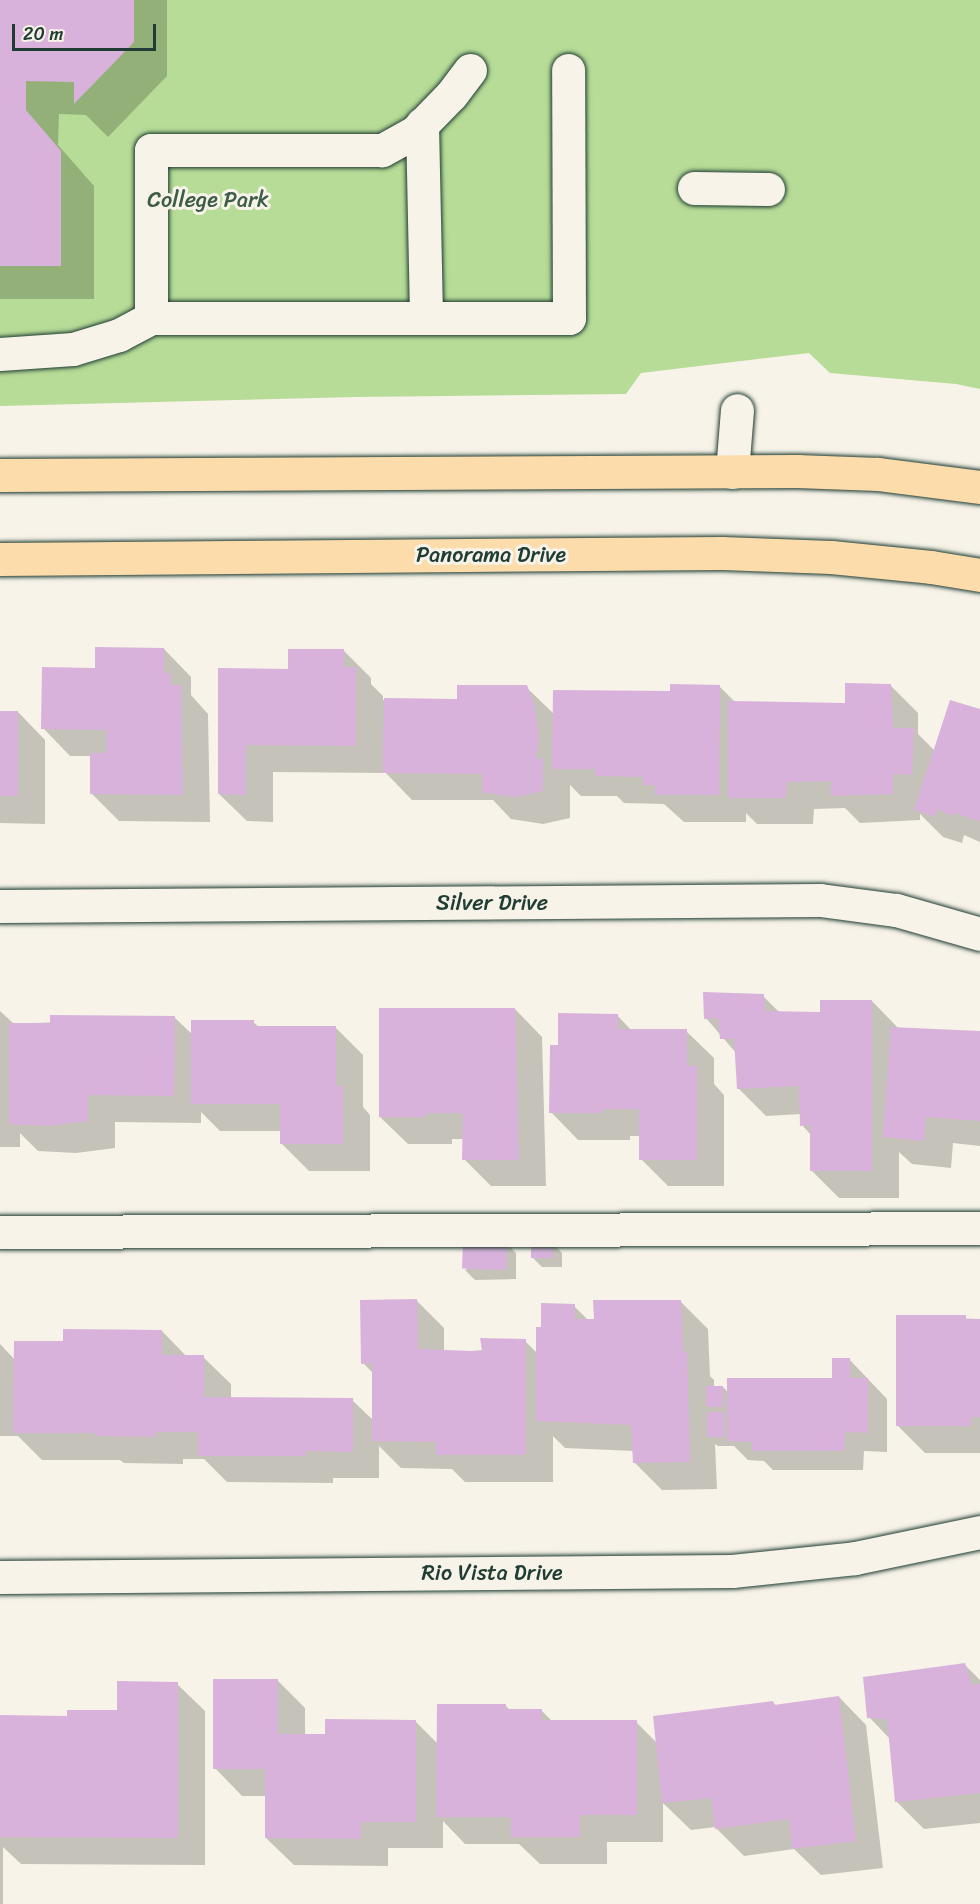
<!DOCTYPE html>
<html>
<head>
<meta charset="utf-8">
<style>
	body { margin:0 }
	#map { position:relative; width:980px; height:1904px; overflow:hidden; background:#f7f3e8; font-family:Sriracha,sans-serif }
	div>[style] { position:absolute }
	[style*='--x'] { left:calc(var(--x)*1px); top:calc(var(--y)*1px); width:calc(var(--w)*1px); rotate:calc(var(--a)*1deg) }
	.green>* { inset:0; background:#b7dc97 }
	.shadow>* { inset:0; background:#0003 }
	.building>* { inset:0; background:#d8b2db; transform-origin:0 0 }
	.roads { filter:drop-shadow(0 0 2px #1f3d34) drop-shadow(0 0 2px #1f3d34) }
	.minor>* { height:33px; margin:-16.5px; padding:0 16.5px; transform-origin:16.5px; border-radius:16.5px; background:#f7f3e8 }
	.major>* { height:33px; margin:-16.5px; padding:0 16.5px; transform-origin:16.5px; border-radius:16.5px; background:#fddcac }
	span { translate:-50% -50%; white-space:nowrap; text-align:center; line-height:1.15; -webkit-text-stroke:6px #f7f3e8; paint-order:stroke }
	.park-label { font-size:22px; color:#3d5d48 }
	.street-label { font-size:22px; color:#1f3d34 }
	.scale { position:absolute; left:12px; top:24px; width:144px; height:27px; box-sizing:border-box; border:3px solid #1f3d34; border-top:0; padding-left:8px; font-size:18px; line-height:21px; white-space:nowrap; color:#1f3d34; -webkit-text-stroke:4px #f7f3e8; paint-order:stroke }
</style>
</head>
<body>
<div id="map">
	<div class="green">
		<div style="clip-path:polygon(0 0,980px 0,980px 389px,956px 384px,830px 373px,809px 353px,641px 373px,626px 394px,356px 397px,0 406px)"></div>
	</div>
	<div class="shadow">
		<div style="clip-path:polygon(0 0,167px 0,167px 76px,108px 137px,86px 115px,59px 114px,58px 145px,94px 186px,94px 299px,0 299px)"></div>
		<div style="clip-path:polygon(164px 649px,191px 677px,191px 695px,208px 714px,210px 822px,119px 821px,92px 794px,92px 756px,70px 756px,43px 728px,96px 669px)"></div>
		<div style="clip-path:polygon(343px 650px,371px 678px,371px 684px,383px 696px,383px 700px,458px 700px,526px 687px,554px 714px,719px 686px,736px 703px,846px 704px,890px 685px,918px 713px,918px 734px,935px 751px,980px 711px,980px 842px,964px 835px,962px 843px,943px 837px,920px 814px,920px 820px,860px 823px,845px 808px,814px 809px,813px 824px,757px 824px,746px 813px,746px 822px,684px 822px,664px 804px,624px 803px,617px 796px,581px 796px,570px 785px,570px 818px,543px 824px,511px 819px,493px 800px,412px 800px,383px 770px,383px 773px,273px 772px,273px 822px,247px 821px,219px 794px,220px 669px,290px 670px)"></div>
		<div style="clip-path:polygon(0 712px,18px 712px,45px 740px,45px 824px,0 823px)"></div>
		<div style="clip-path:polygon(763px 996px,780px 1013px,822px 1014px,872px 1001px,899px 1029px,980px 1033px,980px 1146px,953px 1143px,951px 1168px,912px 1164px,899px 1152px,899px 1198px,839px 1198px,811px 1170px,811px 1135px,802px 1125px,801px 1114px,766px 1116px,738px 1088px,736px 1053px,706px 1018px)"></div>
		<div style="clip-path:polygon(515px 1009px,542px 1037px,546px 1186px,491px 1186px,464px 1159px,464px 1139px,452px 1139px,452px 1144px,408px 1144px,380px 1117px)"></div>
		<div style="clip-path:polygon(0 1011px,14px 1024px,174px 1017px,193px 1035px,253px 1022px,259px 1027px,335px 1027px,363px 1055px,363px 1107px,370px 1115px,370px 1171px,309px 1171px,282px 1144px,282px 1131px,220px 1131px,201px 1112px,201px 1123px,115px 1122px,115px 1148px,76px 1153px,38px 1151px,20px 1133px,20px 1147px,0 1147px)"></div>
		<div style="clip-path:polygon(617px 1015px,632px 1031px,686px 1031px,714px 1058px,714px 1084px,724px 1095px,724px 1186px,668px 1186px,641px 1159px,641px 1136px,630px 1136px,630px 1140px,578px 1140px,551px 1112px,560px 1046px)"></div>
		<div style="clip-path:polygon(506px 1243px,516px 1253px,516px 1279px,475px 1280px,465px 1270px)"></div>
		<div style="clip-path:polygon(553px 1243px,562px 1253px,562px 1267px,542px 1267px,533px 1258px)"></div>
		<div style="clip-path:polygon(416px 1300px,444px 1328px,444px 1351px,483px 1351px,525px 1341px,537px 1353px,542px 1328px,574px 1306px,589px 1321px,680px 1301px,708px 1329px,710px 1376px,714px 1380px,714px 1387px,723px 1387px,729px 1393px,833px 1380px,849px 1359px,887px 1399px,887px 1452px,864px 1451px,863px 1470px,773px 1470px,764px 1461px,748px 1460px,734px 1446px,718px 1446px,715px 1444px,717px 1489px,662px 1490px,634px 1462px,634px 1451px,565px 1448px,553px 1436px,553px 1482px,465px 1482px,452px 1469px,401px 1468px,379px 1446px,379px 1478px,333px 1478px,333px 1483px,227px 1482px,204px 1459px,183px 1459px,183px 1464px,124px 1463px,120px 1460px,42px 1460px,18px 1436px,0 1436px,0 1344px,15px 1360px,65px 1342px,162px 1331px,187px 1357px,203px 1357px,231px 1384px,231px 1399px,352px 1400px,374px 1421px,374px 1374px,363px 1363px)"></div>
		<div style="clip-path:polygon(897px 1316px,980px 1319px,980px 1453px,925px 1453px,897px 1425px)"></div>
		<div style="clip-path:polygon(965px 1665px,980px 1680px,980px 1823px,924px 1829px,897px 1802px,890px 1739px,869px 1717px)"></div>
		<div style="clip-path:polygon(278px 1681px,305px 1708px,305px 1736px,327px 1736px,415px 1721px,438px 1744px,505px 1705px,510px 1710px,541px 1710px,553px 1722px,636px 1722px,657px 1743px,773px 1702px,776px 1706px,839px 1697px,866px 1725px,883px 1868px,821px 1875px,794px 1849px,744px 1856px,715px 1827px,691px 1830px,663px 1803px,663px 1842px,607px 1842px,607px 1864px,540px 1864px,519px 1844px,465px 1844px,443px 1821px,443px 1848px,388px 1848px,388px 1866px,294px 1865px,266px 1838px,266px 1796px,242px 1796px,215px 1768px)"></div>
		<div style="clip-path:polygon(177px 1684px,205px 1711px,205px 1865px,21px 1864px,3px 1847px,3px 1904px,0 1904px,0 1716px,69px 1717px,119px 1712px)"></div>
	</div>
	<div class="building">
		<div style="clip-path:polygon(0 0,134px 0,134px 42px,74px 104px,74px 82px,26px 81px,26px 110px,61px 151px,61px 266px,0 266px)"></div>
		<div style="clip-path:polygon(95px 647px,164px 648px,164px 673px,171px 673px,171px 685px,181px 685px,183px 795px,90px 794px,90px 753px,106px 753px,106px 730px,41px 729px,42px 667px,95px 668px)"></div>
		<div style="clip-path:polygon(288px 649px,344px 649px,344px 667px,356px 667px,356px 746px,246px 745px,246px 795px,218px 794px,218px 668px,288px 669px)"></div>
		<div style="clip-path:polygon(845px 683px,891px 684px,893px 728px,914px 728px,912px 775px,893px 774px,893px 794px,831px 796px,831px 781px,787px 782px,786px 798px,728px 798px,728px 701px,845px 703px)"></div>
		<div style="clip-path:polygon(670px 684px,720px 685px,719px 795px,655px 795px,655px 785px,643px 785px,643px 777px,595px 776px,595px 769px,552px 769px,553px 690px,670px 691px)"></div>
		<div style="clip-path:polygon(457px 685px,527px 685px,534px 704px,539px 737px,536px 759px,543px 758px,543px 791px,515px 797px,482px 792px,482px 774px,383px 773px,384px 698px,457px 699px)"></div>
		<div style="clip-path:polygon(950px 700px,980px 709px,980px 821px,954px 813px,952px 816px,937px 809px,935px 817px,914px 810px)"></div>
		<div style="left:0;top:711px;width:18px;height:85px"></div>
		<div style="clip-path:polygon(703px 992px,764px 994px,765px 1011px,820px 1012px,820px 1000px,872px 1000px,872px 1171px,810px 1171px,810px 1125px,800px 1126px,799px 1086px,737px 1089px,734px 1039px,720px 1039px,718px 1018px,704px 1019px)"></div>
		<div style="clip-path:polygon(379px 1008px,515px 1008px,519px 1160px,462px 1160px,463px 1113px,426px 1113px,426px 1117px,379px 1117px)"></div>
		<div style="clip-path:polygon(558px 1013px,618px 1014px,618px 1029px,687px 1029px,687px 1066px,697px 1066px,697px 1160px,639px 1160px,639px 1109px,603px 1109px,603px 1113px,549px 1113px,550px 1045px,558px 1045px)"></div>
		<div style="clip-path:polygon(50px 1015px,175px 1016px,174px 1096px,88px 1095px,88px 1121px,48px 1126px,9px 1124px,9px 1023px,50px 1023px)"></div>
		<div style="clip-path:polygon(191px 1020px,254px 1020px,254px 1026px,336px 1026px,336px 1086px,343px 1086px,343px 1144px,280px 1144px,280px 1104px,191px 1104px)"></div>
		<div style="clip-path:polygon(891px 1027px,980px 1031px,980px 1121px,926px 1117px,924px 1141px,883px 1137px)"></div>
		<div style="left:507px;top:1241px;width:29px;height:44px;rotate:92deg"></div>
		<div style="left:553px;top:1241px;width:17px;height:22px;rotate:90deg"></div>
		<div style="clip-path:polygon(417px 1299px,418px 1349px,472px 1351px,482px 1350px,480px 1338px,526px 1339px,526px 1455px,436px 1455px,436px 1442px,372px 1441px,372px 1363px,361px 1364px,360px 1300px)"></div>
		<div style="clip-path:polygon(593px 1300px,681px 1300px,683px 1352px,687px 1351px,690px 1462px,633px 1463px,631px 1425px,536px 1421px,536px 1327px,541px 1327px,541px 1303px,575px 1304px,575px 1319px,594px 1319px)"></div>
		<div style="clip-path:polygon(896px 1315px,966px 1315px,966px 1319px,980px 1319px,980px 1417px,971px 1417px,971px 1426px,896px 1426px)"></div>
		<div style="clip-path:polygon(63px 1329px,162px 1330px,162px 1355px,204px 1355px,204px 1397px,353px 1398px,353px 1452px,306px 1451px,306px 1456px,198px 1456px,198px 1432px,156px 1432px,156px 1437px,95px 1436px,95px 1433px,13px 1433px,14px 1341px,63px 1341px)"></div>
		<div style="clip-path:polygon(832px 1358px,850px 1358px,850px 1378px,868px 1378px,868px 1433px,845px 1432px,844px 1451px,752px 1451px,752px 1442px,727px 1441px,727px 1378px,832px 1378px)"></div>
		<div style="left:706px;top:1386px;width:17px;height:21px"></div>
		<div style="left:707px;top:1412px;width:17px;height:25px"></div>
		<div style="clip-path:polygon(965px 1663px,972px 1685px,980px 1684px,980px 1793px,895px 1802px,887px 1719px,867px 1718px,863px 1677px)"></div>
		<div style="clip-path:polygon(213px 1679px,278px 1679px,278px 1734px,325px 1734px,325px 1719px,416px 1720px,416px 1822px,361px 1822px,361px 1839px,265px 1838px,265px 1769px,213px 1769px)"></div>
		<div style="clip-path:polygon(117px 1681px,178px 1682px,178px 1838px,0 1837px,0 1715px,67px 1716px,67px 1710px,117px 1710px)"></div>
		<div style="clip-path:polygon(839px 1696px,856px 1841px,792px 1849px,789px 1819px,715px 1829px,711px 1798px,662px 1803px,653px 1716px,773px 1701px,774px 1705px)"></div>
		<div style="clip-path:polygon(437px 1704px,506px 1704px,506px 1709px,542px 1709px,542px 1720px,637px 1720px,637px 1815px,580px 1815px,580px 1837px,511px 1837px,511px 1817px,436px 1817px)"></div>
	</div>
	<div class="roads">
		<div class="minor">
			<div style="--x:470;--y:70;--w:31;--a:127"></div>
			<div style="--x:451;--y:95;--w:52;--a:134.2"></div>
			<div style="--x:415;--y:132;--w:38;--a:151"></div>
			<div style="--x:382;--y:150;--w:231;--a:180"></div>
			<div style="--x:151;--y:150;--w:168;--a:90"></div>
			<div style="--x:151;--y:318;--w:418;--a:0"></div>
			<div style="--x:569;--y:318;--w:248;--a:-90.2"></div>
			<div style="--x:422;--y:124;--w:194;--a:88.8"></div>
			<div style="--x:694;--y:188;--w:74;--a:0.8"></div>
			<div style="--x:0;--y:354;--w:73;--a:-3.9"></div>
			<div style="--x:73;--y:349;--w:48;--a:-16.9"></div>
			<div style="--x:119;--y:335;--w:36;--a:-28"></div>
			<div style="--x:732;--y:472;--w:62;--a:-85.4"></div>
			<div style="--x:0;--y:906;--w:820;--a:-0.42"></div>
			<div style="--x:820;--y:900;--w:77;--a:7.5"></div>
			<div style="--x:896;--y:910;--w:87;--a:15.9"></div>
			<div style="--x:0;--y:1232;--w:980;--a:-0.23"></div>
			<div style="--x:0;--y:1577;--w:732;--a:-0.47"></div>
			<div style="--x:732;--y:1571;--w:124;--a:-6"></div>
			<div style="--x:855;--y:1558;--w:128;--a:-11.7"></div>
		</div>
		<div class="major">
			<div style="--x:0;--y:475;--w:797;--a:-0.29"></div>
			<div style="--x:797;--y:471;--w:81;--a:2.1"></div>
			<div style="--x:878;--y:474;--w:103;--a:7.3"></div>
			<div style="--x:0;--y:559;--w:722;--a:-0.48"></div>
			<div style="--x:722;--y:553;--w:109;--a:2.1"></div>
			<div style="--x:831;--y:557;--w:100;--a:5.7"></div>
			<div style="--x:931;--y:567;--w:50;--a:9.3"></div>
		</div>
	</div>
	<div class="park-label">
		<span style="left:208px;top:200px">College Park</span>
	</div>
	<div class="street-label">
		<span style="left:491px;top:555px">Panorama Drive</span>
		<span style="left:492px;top:903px">Silver Drive</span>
		<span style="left:492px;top:1573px">Rio Vista Drive</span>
	</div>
	<div class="scale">20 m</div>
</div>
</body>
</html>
